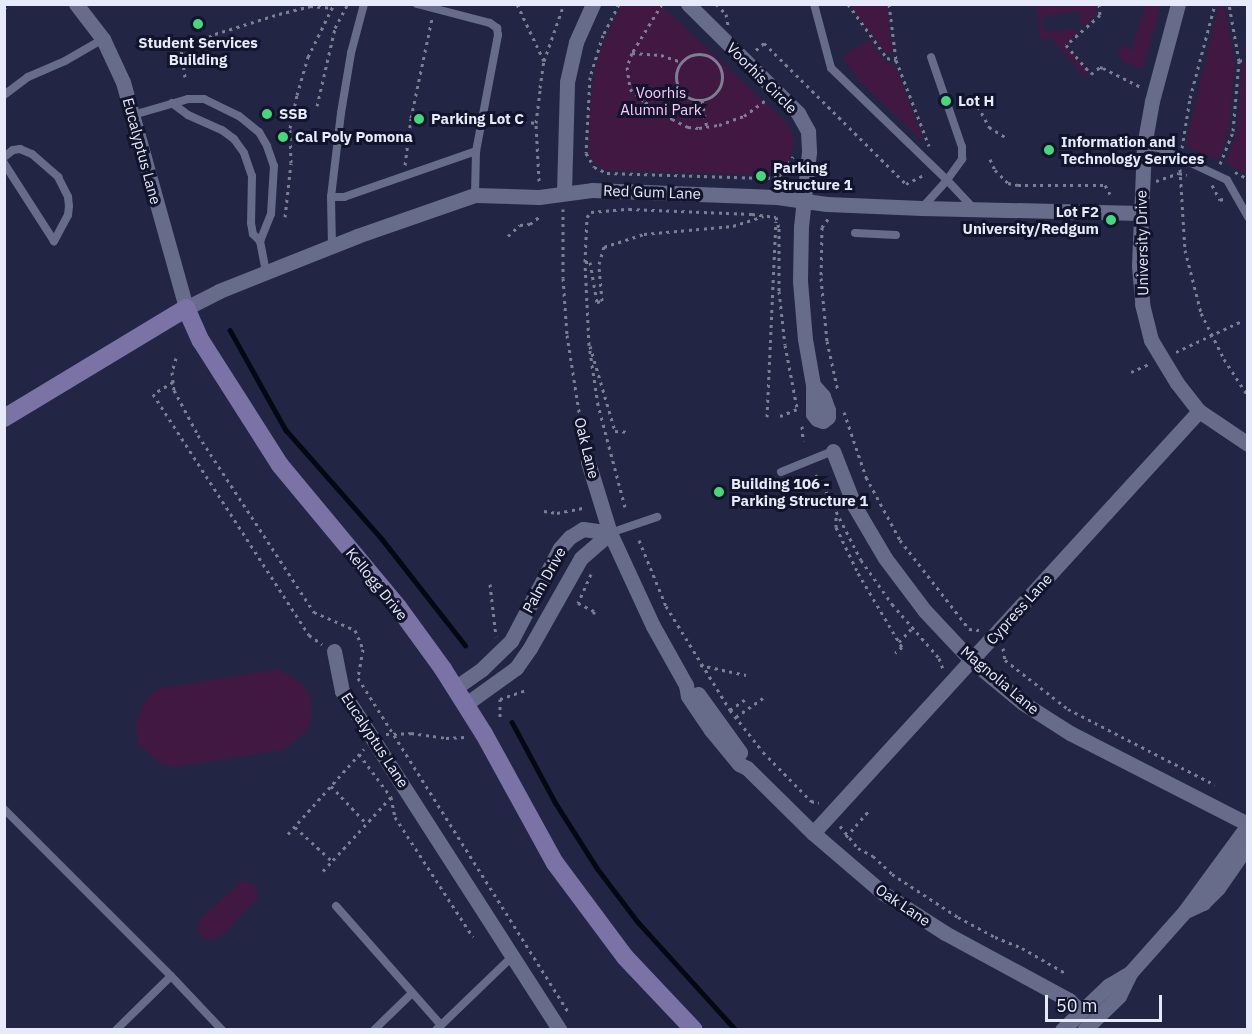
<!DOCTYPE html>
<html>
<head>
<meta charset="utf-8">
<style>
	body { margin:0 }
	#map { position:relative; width:1252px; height:1034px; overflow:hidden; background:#1a1d35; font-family:"IBM Plex Sans",sans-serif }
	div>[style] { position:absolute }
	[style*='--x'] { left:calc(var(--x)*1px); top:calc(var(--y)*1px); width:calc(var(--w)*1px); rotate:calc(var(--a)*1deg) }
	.built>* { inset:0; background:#222644; transform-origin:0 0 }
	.green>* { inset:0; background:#401841 }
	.stream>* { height:4.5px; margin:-2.25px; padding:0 2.25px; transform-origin:2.25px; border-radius:2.25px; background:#000a10 }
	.path>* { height:3px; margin-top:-1.5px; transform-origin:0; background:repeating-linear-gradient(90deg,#7c7f94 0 3px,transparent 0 7.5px) }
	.path>.ring { margin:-1.5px; padding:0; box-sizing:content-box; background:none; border:3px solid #7c7f94; border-radius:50% }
	.lane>* { height:8px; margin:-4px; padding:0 4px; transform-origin:4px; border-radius:4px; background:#666c89 }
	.street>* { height:15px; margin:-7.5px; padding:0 7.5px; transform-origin:7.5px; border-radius:7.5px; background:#666c89 }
	.secondary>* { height:18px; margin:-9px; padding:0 9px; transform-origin:9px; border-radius:9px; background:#7b73a6 }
	.dots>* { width:16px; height:16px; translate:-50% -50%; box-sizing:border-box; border:3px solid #11142b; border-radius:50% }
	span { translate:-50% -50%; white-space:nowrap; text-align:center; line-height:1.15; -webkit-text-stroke:6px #11142b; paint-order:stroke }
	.poi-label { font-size:15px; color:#e7eafb; font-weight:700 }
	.left { translate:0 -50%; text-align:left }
	.right { translate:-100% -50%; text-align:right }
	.street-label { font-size:15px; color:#e7eafb }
	.park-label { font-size:15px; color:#fec7fe }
	.frame { position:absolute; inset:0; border:6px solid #e7eafb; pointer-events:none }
	.scale { position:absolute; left:1045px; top:995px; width:117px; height:27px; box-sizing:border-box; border:3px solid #e7eafb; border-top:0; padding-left:8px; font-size:18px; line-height:21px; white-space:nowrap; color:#e7eafb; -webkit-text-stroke:4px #11142b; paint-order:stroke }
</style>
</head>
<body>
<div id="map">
	<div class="built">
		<div style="left:5px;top:5px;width:1242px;height:1024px"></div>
	</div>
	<div class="green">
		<div style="clip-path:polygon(622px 4px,661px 5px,786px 122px,795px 140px,790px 158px,781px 169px,766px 175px,606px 170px,593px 162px,589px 153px,589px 113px,595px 70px,601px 47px)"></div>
		<div style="clip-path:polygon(850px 5px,887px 5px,893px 53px,886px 54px)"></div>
		<div style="clip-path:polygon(1036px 5px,1097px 5px,1096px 15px,1082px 28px,1079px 11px,1042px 17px,1044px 32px,1076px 29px,1077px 33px,1065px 45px,1089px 72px,1085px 77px,1051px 38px,1041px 40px)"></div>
		<div style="clip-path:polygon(1146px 5px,1161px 5px,1143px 69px,1122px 62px,1118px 52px,1124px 44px,1131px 51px)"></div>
		<div style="clip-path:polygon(1219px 5px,1224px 5px,1235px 62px,1229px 130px,1218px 160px,1189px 148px,1186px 142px)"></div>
		<div style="clip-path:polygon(869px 39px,886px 62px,896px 67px,924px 142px,861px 83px,842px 57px)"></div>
		<div style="clip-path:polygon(1247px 62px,1248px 62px,1247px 174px,1226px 163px,1237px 130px,1242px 63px)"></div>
		<div style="clip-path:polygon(279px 669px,301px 683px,310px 695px,311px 708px,311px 721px,305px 733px,283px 750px,175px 767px,161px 764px,138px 744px,136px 724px,142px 707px,150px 694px,158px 689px)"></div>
		<div style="clip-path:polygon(243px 880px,257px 887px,258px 898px,220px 937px,205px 940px,197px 931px,200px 919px)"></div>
	</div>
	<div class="stream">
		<div style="--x:230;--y:330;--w:115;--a:60.8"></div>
		<div style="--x:286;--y:430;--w:145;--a:48.6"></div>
		<div style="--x:382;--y:539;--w:135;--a:51.9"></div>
		<div style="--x:512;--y:722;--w:91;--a:61.7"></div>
		<div style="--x:555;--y:802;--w:78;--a:57.5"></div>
		<div style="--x:597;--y:868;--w:68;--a:52.8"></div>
		<div style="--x:638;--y:922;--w:146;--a:47.8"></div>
	</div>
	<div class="path">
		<div style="--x:517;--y:4;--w:63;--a:64.7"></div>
		<div style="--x:619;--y:4;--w:35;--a:117"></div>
		<div style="--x:603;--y:35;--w:44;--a:107.2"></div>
		<div style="--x:590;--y:77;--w:76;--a:93"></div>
		<div style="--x:586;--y:153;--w:16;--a:60"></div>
		<div style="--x:594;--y:167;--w:14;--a:25"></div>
		<div style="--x:607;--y:173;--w:160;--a:1.8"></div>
		<div style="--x:767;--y:178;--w:12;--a:-9"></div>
		<div style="--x:779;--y:176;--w:24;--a:-54"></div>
		<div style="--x:662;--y:4;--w:57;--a:121.5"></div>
		<div style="--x:632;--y:53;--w:15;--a:110"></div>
		<div style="--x:627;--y:67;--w:22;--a:82"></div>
		<div style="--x:630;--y:89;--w:20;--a:41"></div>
		<div style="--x:645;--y:102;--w:32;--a:32"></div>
		<div style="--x:672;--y:119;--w:18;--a:27"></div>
		<div style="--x:688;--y:127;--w:11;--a:5"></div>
		<div style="--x:699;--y:128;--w:20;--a:-9"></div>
		<div style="--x:719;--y:125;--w:27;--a:-20"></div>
		<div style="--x:744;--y:116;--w:26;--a:-36"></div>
		<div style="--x:716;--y:4;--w:14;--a:45"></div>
		<div style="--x:726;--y:14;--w:11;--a:80"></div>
		<div style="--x:848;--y:4;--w:67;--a:54.2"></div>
		<div style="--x:887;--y:58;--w:9;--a:13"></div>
		<div style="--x:889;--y:4;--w:56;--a:82.9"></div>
		<div style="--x:896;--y:60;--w:92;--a:69"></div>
		<div style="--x:1099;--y:4;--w:11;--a:85"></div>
		<div style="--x:1100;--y:15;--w:45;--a:138.6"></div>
		<div style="--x:1066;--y:45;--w:38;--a:49"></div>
		<div style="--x:1091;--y:74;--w:11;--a:-38"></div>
		<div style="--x:1100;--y:67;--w:3;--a:18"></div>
		<div style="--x:1103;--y:68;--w:42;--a:26.6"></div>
		<div style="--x:4;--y:9;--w:6;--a:-51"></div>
		<div style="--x:756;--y:50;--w:11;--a:-41"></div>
		<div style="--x:764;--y:43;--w:200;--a:44.8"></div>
		<div style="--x:906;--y:184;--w:22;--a:-27"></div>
		<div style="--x:632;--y:53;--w:29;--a:4"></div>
		<div style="--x:661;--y:55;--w:21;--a:19"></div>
		<div class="ring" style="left:676px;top:54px;width:43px;height:43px"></div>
		<div style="--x:1239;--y:61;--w:9;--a:-13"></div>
		<div style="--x:185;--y:77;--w:29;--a:-98"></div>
		<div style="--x:181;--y:48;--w:37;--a:-22"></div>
		<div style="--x:215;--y:34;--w:67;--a:-17.4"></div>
		<div style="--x:279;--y:14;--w:32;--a:-14"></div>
		<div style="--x:310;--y:6;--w:21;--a:5"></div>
		<div style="--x:702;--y:100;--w:27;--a:80"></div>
		<div style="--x:317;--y:106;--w:80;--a:-77"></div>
		<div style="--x:335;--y:28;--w:27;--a:-62"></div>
		<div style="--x:978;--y:106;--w:24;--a:62"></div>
		<div style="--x:989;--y:127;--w:19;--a:32"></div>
		<div style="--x:494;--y:117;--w:42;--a:8.1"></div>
		<div style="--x:1182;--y:148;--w:51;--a:-80.9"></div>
		<div style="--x:1190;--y:98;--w:97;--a:-75.1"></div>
		<div style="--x:990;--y:159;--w:12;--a:66"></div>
		<div style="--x:995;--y:170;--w:18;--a:45"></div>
		<div style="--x:1008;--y:183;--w:10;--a:11"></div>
		<div style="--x:1018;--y:185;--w:87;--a:0"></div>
		<div style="--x:1105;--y:185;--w:13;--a:61"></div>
		<div style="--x:1220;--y:164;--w:35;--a:-68"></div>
		<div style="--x:1233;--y:131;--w:70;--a:-85.1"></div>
		<div style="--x:1239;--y:61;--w:58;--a:-100"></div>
		<div style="--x:405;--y:165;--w:47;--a:-82.7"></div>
		<div style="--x:411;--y:118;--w:102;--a:-78.1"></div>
		<div style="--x:1180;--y:169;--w:81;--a:86.5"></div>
		<div style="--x:1185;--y:250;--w:65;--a:75.7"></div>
		<div style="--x:1201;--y:313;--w:51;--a:63.4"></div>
		<div style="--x:1224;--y:359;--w:44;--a:57"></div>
		<div style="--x:1235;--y:172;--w:15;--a:28"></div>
		<div style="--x:823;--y:176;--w:10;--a:90"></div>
		<div style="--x:539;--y:181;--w:58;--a:-93"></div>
		<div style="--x:536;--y:123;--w:35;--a:-83"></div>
		<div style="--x:540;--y:88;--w:27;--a:-82"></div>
		<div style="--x:544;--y:61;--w:60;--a:-70.7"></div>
		<div style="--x:1156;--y:181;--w:24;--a:-19"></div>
		<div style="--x:1179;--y:173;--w:8;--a:14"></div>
		<div style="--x:1212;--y:185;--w:17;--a:62"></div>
		<div style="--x:1220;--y:200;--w:6;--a:-18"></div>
		<div style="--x:563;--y:209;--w:69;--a:90"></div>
		<div style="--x:563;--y:278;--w:57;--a:86"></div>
		<div style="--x:567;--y:335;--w:116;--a:81.1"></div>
		<div style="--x:285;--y:217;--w:54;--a:-83.7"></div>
		<div style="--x:291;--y:163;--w:35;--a:-92"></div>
		<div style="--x:290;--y:128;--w:34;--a:-78"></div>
		<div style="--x:297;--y:95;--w:40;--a:-74"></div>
		<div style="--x:308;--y:57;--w:59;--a:-63.9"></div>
		<div style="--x:828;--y:219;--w:10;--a:127"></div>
		<div style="--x:822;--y:227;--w:51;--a:91.1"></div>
		<div style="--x:821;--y:278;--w:63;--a:84.6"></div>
		<div style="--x:827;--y:341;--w:51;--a:77.6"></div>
		<div style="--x:508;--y:236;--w:16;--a:-43"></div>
		<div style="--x:520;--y:225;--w:10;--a:-6"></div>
		<div style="--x:530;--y:224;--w:11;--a:-38"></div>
		<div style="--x:585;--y:262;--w:5;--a:0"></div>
		<div style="--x:590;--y:262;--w:41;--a:80.1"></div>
		<div style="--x:597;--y:302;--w:5;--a:-11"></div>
		<div style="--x:602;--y:301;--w:37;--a:-95"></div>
		<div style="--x:599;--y:264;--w:18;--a:-74"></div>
		<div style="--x:604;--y:247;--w:42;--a:-18"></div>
		<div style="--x:644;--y:234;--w:89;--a:-5.1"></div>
		<div style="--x:733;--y:226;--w:32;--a:-18"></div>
		<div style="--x:590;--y:346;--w:89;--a:73.6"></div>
		<div style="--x:615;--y:431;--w:15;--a:4"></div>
		<div style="--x:1176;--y:352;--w:73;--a:-25.2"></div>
		<div style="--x:176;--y:358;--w:15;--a:106"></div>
		<div style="--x:172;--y:372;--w:18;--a:84"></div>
		<div style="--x:174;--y:390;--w:51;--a:61.9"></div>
		<div style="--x:198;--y:435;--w:212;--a:56.8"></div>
		<div style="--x:314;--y:612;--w:45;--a:23.7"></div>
		<div style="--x:355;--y:630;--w:21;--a:67"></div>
		<div style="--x:363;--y:649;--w:29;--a:100"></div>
		<div style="--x:358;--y:678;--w:396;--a:57.8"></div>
		<div style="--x:1131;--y:372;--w:20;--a:-24"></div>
		<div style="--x:173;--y:382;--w:23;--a:149"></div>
		<div style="--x:153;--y:394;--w:287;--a:57.1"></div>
		<div style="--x:309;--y:635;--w:16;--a:35"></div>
		<div style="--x:844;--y:412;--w:69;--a:71.3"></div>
		<div style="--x:866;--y:477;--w:72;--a:61.6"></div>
		<div style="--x:900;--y:540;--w:113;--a:52.2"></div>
		<div style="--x:969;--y:629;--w:10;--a:6"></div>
		<div style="--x:780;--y:416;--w:18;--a:-22"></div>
		<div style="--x:767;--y:417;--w:196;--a:-87.4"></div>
		<div style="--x:802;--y:426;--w:15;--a:86"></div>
		<div style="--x:815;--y:475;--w:5;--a:37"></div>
		<div style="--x:819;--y:478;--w:92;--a:62.9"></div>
		<div style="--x:861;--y:560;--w:54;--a:54.8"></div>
		<div style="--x:892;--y:604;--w:72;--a:49"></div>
		<div style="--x:939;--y:658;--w:12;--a:70"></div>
		<div style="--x:625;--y:507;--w:106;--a:-104.8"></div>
		<div style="--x:598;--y:405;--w:61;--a:-98.5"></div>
		<div style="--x:589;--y:345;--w:83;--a:-92.8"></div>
		<div style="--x:585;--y:262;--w:45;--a:-87.5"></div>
		<div style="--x:587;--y:217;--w:6;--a:-51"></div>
		<div style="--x:591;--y:212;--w:38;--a:-5"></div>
		<div style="--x:629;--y:209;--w:123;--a:2.3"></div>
		<div style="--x:752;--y:214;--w:24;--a:7"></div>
		<div style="--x:776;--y:217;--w:11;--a:75"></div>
		<div style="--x:779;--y:228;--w:63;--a:90"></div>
		<div style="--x:779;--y:291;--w:54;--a:83.7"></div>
		<div style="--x:785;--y:345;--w:64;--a:79.2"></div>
		<div style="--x:544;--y:511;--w:13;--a:9"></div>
		<div style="--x:557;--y:513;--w:26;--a:-11"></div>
		<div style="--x:836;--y:517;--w:10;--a:90"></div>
		<div style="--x:836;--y:527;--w:51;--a:64.4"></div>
		<div style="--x:858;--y:573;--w:86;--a:59.3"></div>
		<div style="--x:902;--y:647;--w:9;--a:139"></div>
		<div style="--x:639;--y:540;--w:71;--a:67.8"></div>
		<div style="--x:666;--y:606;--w:122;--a:58.4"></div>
		<div style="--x:730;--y:710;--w:53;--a:51.8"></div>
		<div style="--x:763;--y:752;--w:69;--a:45.6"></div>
		<div style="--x:811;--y:801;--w:8;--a:14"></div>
		<div style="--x:591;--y:574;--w:32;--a:114"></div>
		<div style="--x:578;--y:603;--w:18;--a:27"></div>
		<div style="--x:594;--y:611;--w:3;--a:90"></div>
		<div style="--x:490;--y:584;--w:53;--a:83.5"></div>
		<div style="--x:899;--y:642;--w:19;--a:-47"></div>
		<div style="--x:1003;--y:648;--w:12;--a:81"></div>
		<div style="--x:1005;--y:660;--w:80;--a:37.9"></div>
		<div style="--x:1068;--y:709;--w:165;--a:27.3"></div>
		<div style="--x:700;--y:665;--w:47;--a:12.3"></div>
		<div style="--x:730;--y:710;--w:21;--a:-35"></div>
		<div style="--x:500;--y:717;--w:18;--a:-90"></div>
		<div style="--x:500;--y:699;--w:28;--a:-19"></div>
		<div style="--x:736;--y:717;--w:33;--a:-35"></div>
		<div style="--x:386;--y:734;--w:25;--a:-2"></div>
		<div style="--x:411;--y:733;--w:35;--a:8"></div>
		<div style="--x:446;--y:738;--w:19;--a:-3"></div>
		<div style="--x:359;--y:754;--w:54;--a:53.3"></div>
		<div style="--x:391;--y:797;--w:20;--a:79"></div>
		<div style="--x:395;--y:817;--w:143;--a:57"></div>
		<div style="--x:331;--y:786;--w:51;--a:46.6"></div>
		<div style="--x:840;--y:826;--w:28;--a:51"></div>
		<div style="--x:858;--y:848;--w:17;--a:28"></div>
		<div style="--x:873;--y:856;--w:26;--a:43"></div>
		<div style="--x:892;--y:874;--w:79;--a:33.1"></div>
		<div style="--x:958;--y:917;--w:42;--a:28.4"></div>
		<div style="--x:995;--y:937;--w:29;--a:22"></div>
		<div style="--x:1022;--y:948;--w:52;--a:30"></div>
		<div style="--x:295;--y:827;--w:50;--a:42.6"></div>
		<div style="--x:288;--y:834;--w:114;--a:-48.2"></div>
		<div style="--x:846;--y:837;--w:35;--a:-49"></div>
		<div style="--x:323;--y:871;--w:100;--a:-47.4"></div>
	</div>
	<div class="lane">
		<div style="--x:417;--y:4;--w:75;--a:14.6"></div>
		<div style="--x:490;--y:23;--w:9;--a:36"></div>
		<div style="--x:497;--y:28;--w:7;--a:82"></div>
		<div style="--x:498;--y:35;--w:118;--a:100.7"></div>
		<div style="--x:476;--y:151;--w:44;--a:91.3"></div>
		<div style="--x:814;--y:4;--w:66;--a:75.1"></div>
		<div style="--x:831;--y:68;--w:161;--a:44"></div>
		<div style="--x:947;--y:180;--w:26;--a:-54"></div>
		<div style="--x:962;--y:159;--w:12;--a:-90"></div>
		<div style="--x:962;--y:147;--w:95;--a:-109"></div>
		<div style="--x:4;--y:95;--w:30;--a:-37"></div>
		<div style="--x:28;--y:77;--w:40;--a:-23.4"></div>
		<div style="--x:65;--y:61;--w:44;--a:-30.1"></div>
		<div style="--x:172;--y:103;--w:20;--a:37"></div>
		<div style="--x:188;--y:115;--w:37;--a:24"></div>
		<div style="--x:222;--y:130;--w:15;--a:37"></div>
		<div style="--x:234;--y:139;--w:17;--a:54"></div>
		<div style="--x:244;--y:153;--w:24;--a:71"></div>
		<div style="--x:252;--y:176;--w:47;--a:91.2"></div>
		<div style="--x:251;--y:223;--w:11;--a:80"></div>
		<div style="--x:253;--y:234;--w:10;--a:45"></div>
		<div style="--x:133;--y:115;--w:57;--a:-16.2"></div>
		<div style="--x:188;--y:99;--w:16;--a:0"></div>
		<div style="--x:204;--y:99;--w:39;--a:26"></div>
		<div style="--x:239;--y:116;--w:26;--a:39"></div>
		<div style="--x:259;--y:132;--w:16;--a:60"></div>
		<div style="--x:267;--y:146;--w:21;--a:71"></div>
		<div style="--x:274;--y:166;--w:48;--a:93.6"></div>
		<div style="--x:271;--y:214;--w:29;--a:112"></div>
		<div style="--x:260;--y:241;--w:32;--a:79"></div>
		<div style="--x:1144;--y:146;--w:15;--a:8"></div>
		<div style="--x:1159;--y:148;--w:75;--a:25.2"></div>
		<div style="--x:1227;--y:180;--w:43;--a:60.4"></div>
		<div style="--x:4;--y:157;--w:11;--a:-38"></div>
		<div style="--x:13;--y:150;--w:7;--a:-8"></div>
		<div style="--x:20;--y:149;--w:13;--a:23"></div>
		<div style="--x:32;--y:154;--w:35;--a:41"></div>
		<div style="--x:58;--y:177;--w:22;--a:63"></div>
		<div style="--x:68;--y:197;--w:9;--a:84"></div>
		<div style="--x:69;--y:206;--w:9;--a:96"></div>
		<div style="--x:68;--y:215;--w:30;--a:118"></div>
		<div style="--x:54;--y:241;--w:93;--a:-122.7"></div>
		<div style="--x:331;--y:197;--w:13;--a:0"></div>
		<div style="--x:344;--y:197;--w:140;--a:-19.2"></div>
		<div style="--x:922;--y:208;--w:38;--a:-48"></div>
		<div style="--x:947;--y:180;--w:37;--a:47"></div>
		<div style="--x:855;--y:233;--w:41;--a:2.8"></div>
		<div style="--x:332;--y:246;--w:49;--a:-91.2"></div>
		<div style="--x:331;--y:197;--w:85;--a:-83.2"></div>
		<div style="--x:341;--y:113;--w:61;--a:-80.5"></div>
		<div style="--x:351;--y:53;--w:51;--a:-75.1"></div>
		<div style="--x:781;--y:472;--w:56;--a:-22"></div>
		<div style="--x:610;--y:533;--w:50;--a:-18.8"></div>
		<div style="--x:4;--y:809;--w:236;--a:45"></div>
		<div style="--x:336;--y:906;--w:159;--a:48.6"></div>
		<div style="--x:116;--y:1030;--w:77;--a:-44.5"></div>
		<div style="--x:171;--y:976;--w:74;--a:46.6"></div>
		<div style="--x:374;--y:1030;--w:53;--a:-44.2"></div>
		<div style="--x:436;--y:1030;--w:107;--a:-43.9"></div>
	</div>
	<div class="street">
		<div style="--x:76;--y:4;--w:44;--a:52.4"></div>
		<div style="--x:103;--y:39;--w:47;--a:65.1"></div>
		<div style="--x:123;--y:82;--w:235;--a:74.4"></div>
		<div style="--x:186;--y:308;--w:37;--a:-27"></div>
		<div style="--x:219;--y:291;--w:149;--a:-21.7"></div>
		<div style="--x:357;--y:236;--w:125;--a:-19.2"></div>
		<div style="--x:475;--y:195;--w:64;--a:1.8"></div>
		<div style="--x:539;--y:197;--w:53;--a:-7.5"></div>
		<div style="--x:592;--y:190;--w:185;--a:2.2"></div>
		<div style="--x:777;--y:197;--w:50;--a:8"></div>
		<div style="--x:827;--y:204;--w:95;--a:2.4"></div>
		<div style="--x:922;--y:208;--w:218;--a:1.3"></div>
		<div style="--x:688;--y:4;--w:155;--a:44.7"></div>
		<div style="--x:798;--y:113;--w:21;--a:61"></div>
		<div style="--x:808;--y:131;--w:21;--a:87"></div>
		<div style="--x:809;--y:152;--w:75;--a:96.1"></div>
		<div style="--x:801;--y:227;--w:54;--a:91.1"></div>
		<div style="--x:800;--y:281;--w:58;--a:85.1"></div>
		<div style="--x:805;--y:339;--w:47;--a:80.1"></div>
		<div style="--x:813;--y:385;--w:29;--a:90"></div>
		<div style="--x:813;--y:414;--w:6;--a:51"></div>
		<div style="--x:817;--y:419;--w:6;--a:18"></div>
		<div style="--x:823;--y:421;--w:6;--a:-39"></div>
		<div style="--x:828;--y:417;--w:7;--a:-90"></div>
		<div style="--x:828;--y:410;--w:15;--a:-110"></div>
		<div style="--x:823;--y:396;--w:15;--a:-132"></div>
		<div style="--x:1178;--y:4;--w:100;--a:105"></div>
		<div style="--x:1152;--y:101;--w:46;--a:100.1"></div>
		<div style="--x:1144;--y:146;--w:120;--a:92.4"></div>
		<div style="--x:1139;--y:266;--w:38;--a:85"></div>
		<div style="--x:1142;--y:304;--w:37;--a:76"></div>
		<div style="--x:1151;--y:340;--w:50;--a:58.8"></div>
		<div style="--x:1177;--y:383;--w:36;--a:52"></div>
		<div style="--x:1199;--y:411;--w:59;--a:34"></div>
		<div style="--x:564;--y:192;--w:110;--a:-88.4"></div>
		<div style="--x:567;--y:82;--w:41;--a:-77.3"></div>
		<div style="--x:576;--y:42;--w:42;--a:-65.9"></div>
		<div style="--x:833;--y:451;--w:60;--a:68.6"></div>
		<div style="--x:855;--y:507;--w:59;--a:59.5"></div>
		<div style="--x:885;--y:558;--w:66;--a:53"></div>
		<div style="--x:925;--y:611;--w:67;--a:46.8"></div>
		<div style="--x:971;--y:660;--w:67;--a:39.6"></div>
		<div style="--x:1023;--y:703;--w:56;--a:32.6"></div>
		<div style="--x:1070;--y:733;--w:200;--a:27.1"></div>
		<div style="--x:588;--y:462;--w:74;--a:72.8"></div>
		<div style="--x:610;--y:533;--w:102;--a:65.2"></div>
		<div style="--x:653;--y:626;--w:68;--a:60.8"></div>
		<div style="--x:686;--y:685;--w:11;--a:80"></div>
		<div style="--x:688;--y:696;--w:41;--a:55.9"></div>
		<div style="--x:711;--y:730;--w:44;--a:50.5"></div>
		<div style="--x:739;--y:764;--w:9;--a:27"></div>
		<div style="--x:747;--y:768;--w:93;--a:44.6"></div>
		<div style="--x:813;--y:833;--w:92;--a:40.6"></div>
		<div style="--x:883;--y:893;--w:74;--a:32.8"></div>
		<div style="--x:945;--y:933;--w:141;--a:28.4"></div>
		<div style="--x:1069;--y:1000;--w:16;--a:45"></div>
		<div style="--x:334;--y:651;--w:41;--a:78.7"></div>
		<div style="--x:342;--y:691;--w:403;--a:57.3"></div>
		<div style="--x:455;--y:688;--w:33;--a:-35"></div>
		<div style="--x:482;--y:669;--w:40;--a:-44"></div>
		<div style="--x:511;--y:641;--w:105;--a:-62.2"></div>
		<div style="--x:560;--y:548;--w:15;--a:-48"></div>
		<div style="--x:570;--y:537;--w:15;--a:-32"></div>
		<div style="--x:583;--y:529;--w:27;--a:8"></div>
		<div style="--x:698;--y:694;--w:72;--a:54.1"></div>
		<div style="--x:466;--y:704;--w:62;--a:-35.8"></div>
		<div style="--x:516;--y:668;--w:24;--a:-55"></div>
		<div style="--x:530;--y:648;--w:103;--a:-60.5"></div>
		<div style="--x:581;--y:558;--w:38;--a:-41"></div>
		<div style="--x:813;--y:833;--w:572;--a:-47.55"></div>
		<div style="--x:1188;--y:910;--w:17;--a:-25"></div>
		<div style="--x:1203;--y:903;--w:21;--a:-45"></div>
		<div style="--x:1218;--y:888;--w:52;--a:-55.1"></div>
		<div style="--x:1062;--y:1030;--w:64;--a:-43.7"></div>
		<div style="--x:1108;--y:986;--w:26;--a:-31"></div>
		<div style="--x:1084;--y:1030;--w:49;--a:-44.2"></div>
		<div style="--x:1119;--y:996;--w:25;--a:-64"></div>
		<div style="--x:1130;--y:973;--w:83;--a:-48.4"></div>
		<div style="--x:1185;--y:911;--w:107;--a:-53.8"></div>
	</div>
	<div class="secondary">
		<div style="--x:4;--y:418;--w:213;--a:-31.1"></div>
		<div style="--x:186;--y:308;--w:36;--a:66"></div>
		<div style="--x:201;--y:341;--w:147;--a:57.5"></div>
		<div style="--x:280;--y:465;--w:185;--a:50.3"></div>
		<div style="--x:398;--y:607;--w:77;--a:54"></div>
		<div style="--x:443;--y:669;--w:77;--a:57.8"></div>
		<div style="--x:484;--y:734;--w:147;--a:61.2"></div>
		<div style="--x:555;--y:863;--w:117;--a:53.3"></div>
		<div style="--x:625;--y:957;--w:100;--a:46.6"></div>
	</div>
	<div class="dots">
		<div style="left:198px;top:24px;background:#46d77a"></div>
		<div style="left:946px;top:101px;background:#46d77a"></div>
		<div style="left:267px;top:114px;background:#46d77a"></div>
		<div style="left:419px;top:119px;background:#46d77a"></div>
		<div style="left:283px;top:137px;background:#46d77a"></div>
		<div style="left:1049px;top:150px;background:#46d77a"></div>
		<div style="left:761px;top:176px;background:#46d77a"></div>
		<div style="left:1111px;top:220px;background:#46d77a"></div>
		<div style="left:719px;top:492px;background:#46d77a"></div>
	</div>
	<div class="poi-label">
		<span style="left:198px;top:51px">Student Services<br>Building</span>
		<span class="left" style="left:958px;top:101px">Lot H</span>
		<span class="left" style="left:279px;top:114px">SSB</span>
		<span class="left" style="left:431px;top:119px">Parking Lot C</span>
		<span class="left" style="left:295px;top:137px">Cal Poly Pomona</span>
		<span class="left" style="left:1061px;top:150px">Information and<br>Technology Services</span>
		<span class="left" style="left:773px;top:176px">Parking<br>Structure 1</span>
		<span class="right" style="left:1099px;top:220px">Lot F2<br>University/Redgum</span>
		<span class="left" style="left:731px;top:492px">Building 106 -<br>Parking Structure 1</span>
	</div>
	<div class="street-label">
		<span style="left:762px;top:78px;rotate:45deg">Voorhis Circle</span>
		<span style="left:142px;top:151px;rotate:75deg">Eucalyptus Lane</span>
		<span style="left:652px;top:192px;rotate:2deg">Red Gum Lane</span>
		<span style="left:1142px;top:243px;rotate:-91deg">University Drive</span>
		<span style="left:587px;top:448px;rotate:76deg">Oak Lane</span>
		<span style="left:544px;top:580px;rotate:-61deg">Palm Drive</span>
		<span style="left:377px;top:584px;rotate:51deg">Kellogg Drive</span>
		<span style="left:1019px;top:609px;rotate:-48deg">Cypress Lane</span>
		<span style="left:1000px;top:680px;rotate:40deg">Magnolia Lane</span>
		<span style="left:375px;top:740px;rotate:57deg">Eucalyptus Lane</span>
		<span style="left:903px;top:905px;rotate:34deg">Oak Lane</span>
	</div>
	<div class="park-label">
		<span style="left:661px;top:101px">Voorhis<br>Alumni Park</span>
	</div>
	<div class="frame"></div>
	<div class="scale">50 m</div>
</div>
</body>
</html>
